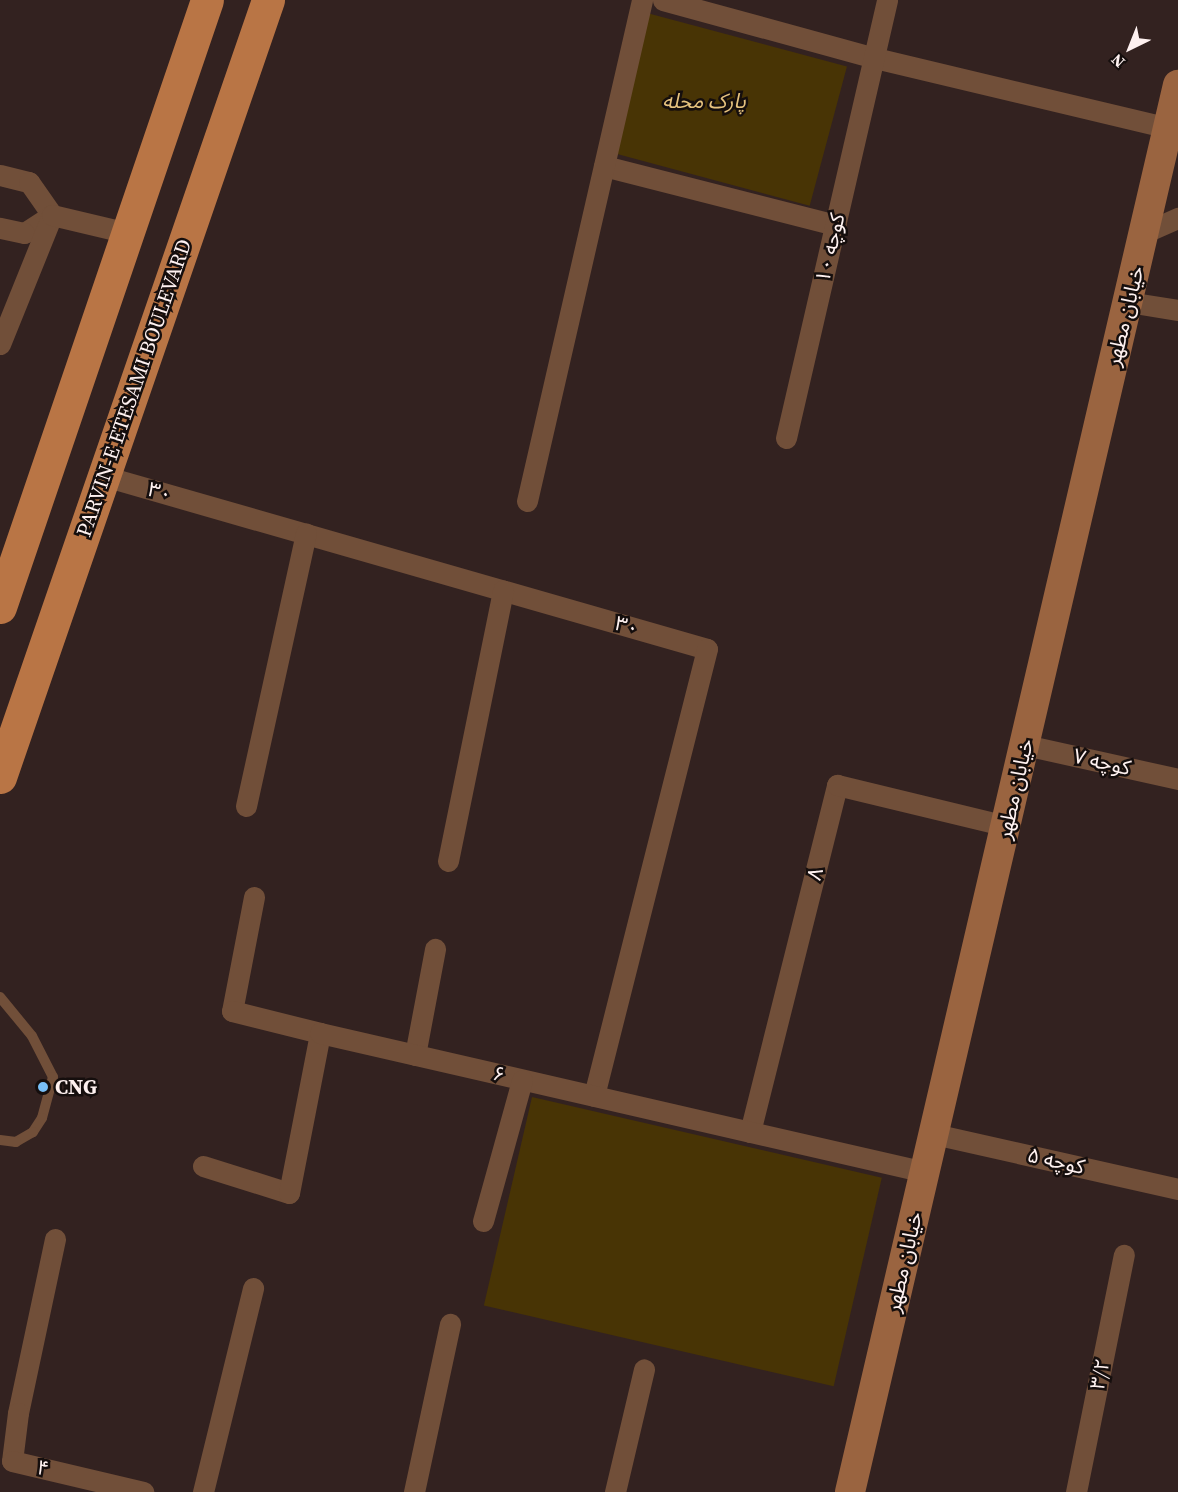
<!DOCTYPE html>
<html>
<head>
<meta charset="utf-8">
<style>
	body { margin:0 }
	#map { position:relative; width:1178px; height:1492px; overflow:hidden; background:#332220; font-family:"Source Serif 4","Noto Sans Arabic",serif }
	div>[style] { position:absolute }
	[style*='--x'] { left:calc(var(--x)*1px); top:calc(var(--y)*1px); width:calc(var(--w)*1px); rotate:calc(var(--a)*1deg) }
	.green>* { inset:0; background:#483405; transform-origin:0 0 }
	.lane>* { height:10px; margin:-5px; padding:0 5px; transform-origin:5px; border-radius:5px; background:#714f39 }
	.street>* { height:21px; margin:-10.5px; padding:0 10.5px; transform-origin:10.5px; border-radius:10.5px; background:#714f39 }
	.secondary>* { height:30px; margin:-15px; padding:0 15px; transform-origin:15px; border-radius:15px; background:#9a6440 }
	.primary>* { height:33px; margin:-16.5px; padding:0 16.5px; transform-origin:16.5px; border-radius:16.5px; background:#b97545 }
	.dots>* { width:16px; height:16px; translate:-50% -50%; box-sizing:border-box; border:3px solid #150e0d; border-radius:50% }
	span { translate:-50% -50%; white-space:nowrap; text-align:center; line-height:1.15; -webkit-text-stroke:5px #150e0d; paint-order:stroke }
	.park-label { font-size:21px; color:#e6c27e; font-style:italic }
	.street-label { font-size:21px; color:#fef1f0 }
	.poi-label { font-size:21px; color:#fef1f0; font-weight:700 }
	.left { translate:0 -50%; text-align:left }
	.north { position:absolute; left:1100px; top:18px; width:60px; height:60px; -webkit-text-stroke:4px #150e0d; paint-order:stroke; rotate:223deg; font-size:16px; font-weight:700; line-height:24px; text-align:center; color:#fef1f0 }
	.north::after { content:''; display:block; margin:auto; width:21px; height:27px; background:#fef1f0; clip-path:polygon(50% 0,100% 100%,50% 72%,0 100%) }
</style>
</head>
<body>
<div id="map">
	<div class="green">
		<div style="left:647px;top:13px;width:207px;height:144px;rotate:15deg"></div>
		<div style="left:532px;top:1097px;width:359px;height:214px;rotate:13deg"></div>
	</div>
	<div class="lane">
		<div style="--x:0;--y:997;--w:50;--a:50.6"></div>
		<div style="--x:32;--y:1036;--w:46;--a:62.9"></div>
		<div style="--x:53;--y:1077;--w:42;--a:105"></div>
		<div style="--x:42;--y:1118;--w:17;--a:123"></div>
		<div style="--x:33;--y:1132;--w:20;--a:150"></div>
		<div style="--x:16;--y:1142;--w:16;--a:-173"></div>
	</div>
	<div class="street">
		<div style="--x:663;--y:0;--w:220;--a:15.3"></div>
		<div style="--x:875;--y:58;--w:301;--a:13.4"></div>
		<div style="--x:604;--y:166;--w:239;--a:14.3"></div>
		<div style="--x:0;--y:175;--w:30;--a:14"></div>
		<div style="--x:29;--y:182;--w:40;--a:55.1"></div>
		<div style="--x:52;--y:215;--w:33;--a:147"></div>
		<div style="--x:24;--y:233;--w:25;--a:-168"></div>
		<div style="--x:1146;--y:232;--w:35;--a:-24"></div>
		<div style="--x:1128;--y:302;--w:51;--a:9.1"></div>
		<div style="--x:0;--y:344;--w:139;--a:-68"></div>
		<div style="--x:52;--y:215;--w:78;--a:13.3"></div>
		<div style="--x:786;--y:438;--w:449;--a:-77"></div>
		<div style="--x:104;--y:476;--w:627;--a:16.01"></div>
		<div style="--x:707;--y:649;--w:461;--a:104.2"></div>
		<div style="--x:527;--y:501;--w:514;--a:-77.07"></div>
		<div style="--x:1025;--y:745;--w:157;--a:12.5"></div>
		<div style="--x:246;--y:806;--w:279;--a:-77.6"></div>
		<div style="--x:448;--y:861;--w:276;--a:-78.5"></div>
		<div style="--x:254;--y:897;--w:116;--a:100.9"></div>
		<div style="--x:232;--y:1011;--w:91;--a:14"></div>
		<div style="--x:415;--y:1055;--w:108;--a:-79.3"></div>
		<div style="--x:750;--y:1132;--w:358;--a:-75.9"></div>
		<div style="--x:837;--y:785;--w:174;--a:13.6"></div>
		<div style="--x:934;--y:1134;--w:250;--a:12.7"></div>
		<div style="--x:203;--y:1166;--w:90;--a:17.4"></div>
		<div style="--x:289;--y:1193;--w:163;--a:-79"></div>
		<div style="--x:320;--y:1033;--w:621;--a:12.94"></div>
		<div style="--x:483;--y:1221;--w:146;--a:-74.5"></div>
		<div style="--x:55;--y:1239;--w:178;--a:102"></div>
		<div style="--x:18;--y:1413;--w:48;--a:97.1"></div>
		<div style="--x:12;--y:1461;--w:135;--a:13.3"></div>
		<div style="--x:203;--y:1492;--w:210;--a:-76.2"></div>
		<div style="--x:414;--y:1492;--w:172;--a:-77.9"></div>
		<div style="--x:615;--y:1492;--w:126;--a:-76.7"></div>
		<div style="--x:1076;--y:1492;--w:242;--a:-78.6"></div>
	</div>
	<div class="secondary">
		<div style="--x:850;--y:1492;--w:1445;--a:-76.88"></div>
	</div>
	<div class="primary">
		<div style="--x:0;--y:607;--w:641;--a:-71.17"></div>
		<div style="--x:0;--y:777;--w:822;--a:-70.97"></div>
	</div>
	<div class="dots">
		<div style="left:43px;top:1087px;background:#78bff7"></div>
	</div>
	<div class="park-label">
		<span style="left:704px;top:101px">پارک محله</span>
	</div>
	<div class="street-label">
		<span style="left:830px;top:248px;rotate:-77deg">کوچه ۱۰</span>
		<span style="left:1125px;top:316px;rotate:-76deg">خیابان مطهر</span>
		<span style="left:134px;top:388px;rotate:-71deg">PARVIN-E ETESAMI BOULEVARD</span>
		<span style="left:160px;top:492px;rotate:16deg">۳۰</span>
		<span style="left:627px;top:626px;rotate:16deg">۳۰</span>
		<span style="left:1102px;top:762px;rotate:13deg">کوچه ۷</span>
		<span style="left:1015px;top:789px;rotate:-77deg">خیابان مطهر</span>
		<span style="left:815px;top:874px;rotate:-76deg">۸</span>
		<span style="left:499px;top:1074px;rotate:13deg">۶</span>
		<span style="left:1056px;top:1161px;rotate:13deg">کوچه ۵</span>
		<span style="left:904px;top:1262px;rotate:-77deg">خیابان مطهر</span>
		<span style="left:1100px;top:1374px;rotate:-79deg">۳/۲</span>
		<span style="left:43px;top:1468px;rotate:13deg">۴</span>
	</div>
	<div class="poi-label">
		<span class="left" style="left:55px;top:1087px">CNG</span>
	</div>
	<div class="north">N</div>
</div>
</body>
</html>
